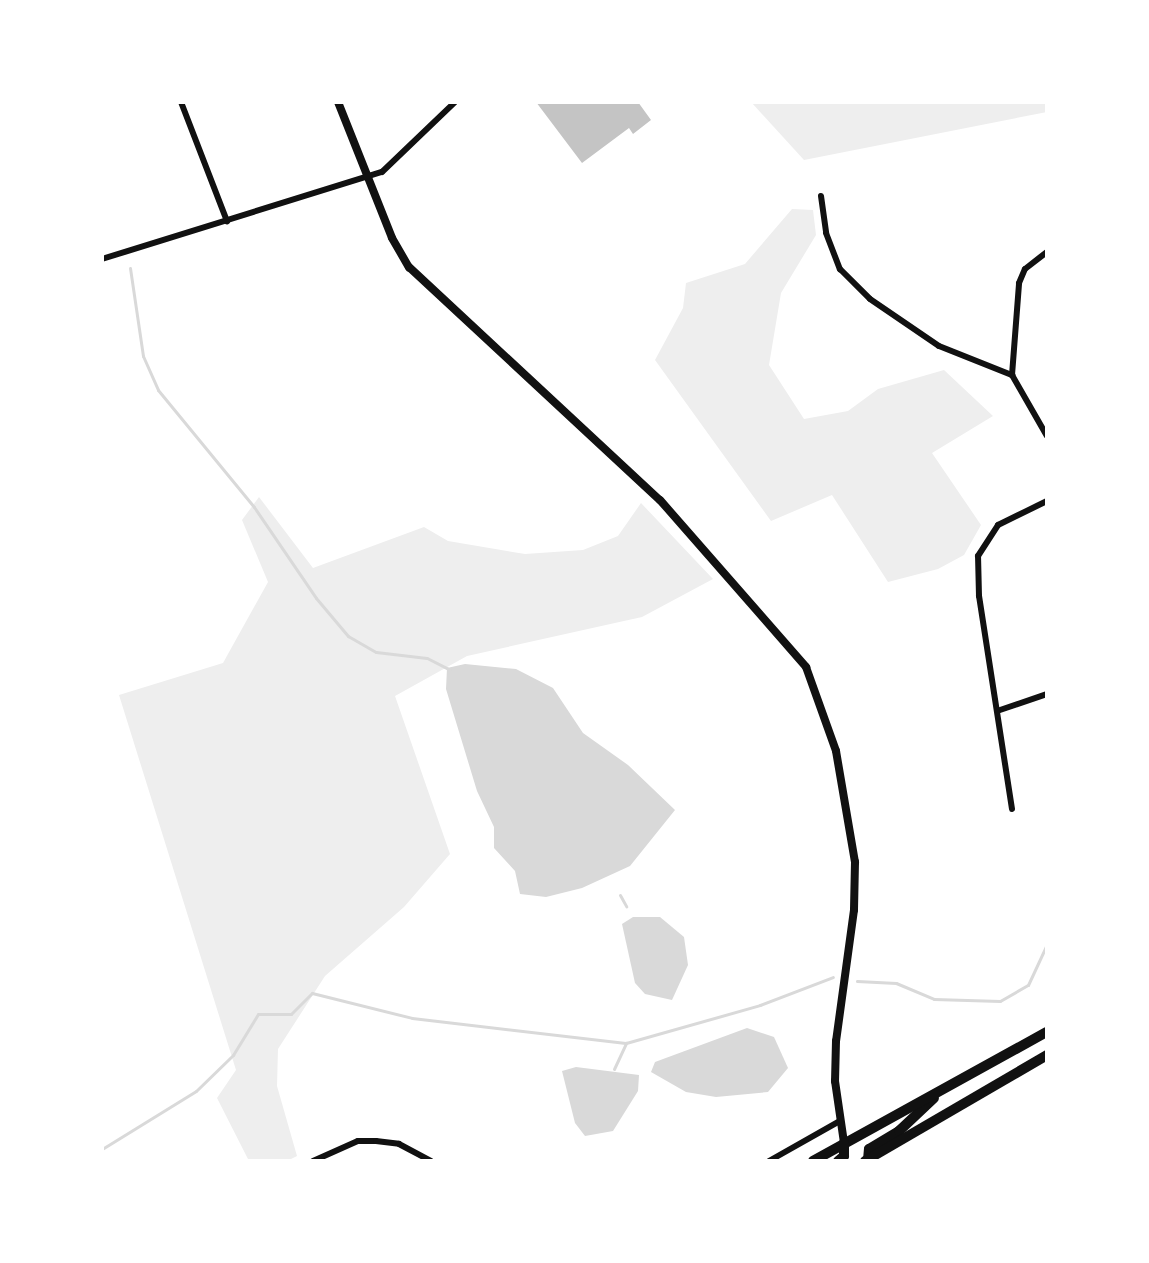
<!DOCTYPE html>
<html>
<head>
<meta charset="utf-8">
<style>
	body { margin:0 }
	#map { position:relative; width:1149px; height:1263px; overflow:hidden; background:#fff; font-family:"Open Sans",sans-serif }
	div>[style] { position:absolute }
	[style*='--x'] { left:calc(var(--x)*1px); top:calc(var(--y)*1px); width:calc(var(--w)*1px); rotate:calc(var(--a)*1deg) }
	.green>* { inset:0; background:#eee }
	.water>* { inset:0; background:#d9d9d9 }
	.stream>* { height:3px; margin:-1.5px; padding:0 1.5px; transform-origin:1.5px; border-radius:1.5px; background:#d9d9d9 }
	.building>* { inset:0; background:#c4c4c4 }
	.minor>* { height:6px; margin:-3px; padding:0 3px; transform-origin:3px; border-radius:3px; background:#111 }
	.tertiary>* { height:8px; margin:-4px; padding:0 4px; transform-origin:4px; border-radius:4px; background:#111 }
	.trunk>* { height:10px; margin:-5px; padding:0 5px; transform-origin:5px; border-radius:5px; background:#111 }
	span { translate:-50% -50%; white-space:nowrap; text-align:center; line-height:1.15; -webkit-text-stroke:6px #fff; paint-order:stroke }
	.frame { position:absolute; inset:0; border:104px solid #fff; pointer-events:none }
</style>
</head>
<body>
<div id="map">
	<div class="green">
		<div style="clip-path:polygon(751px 102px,1047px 102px,1047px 112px,804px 160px)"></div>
		<div style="clip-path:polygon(792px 209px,813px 210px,816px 235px,781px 293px,769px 365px,804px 419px,848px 411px,878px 389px,944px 370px,993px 416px,932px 453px,981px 525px,964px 555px,938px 569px,888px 582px,832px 495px,771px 521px,655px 360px,683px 308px,686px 283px,745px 264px)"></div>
		<div style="clip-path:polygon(259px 497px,313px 568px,424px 527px,448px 541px,525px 554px,583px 550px,618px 536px,641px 503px,713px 579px,642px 617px,467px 656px,395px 696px,450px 854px,404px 907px,325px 976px,278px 1049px,277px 1086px,297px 1156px,287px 1161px,249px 1161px,217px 1098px,236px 1070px,119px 695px,223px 663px,268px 582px,242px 520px)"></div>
	</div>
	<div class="water">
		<div style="clip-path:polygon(465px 664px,516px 669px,553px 688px,583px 733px,628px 765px,675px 810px,630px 866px,582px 888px,546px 897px,520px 894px,515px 871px,494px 848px,494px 827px,477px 791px,446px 689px,447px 668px)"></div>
		<div style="clip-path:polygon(633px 917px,660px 917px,684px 937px,688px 965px,672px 1000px,645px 994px,635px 983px,622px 924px)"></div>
		<div style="clip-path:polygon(747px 1028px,774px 1037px,788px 1068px,768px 1092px,716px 1097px,686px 1092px,651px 1072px,655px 1062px)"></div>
		<div style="clip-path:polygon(576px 1067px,639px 1075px,638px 1091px,613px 1131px,585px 1136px,575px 1123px,562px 1071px)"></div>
	</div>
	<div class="stream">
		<div style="--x:130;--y:268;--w:89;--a:81.6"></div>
		<div style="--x:143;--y:356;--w:37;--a:66"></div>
		<div style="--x:158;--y:390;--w:151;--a:50.6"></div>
		<div style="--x:254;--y:507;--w:110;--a:55.7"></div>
		<div style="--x:316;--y:598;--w:50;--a:49.9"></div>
		<div style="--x:348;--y:636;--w:32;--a:30"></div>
		<div style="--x:376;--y:652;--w:51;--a:6.7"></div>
		<div style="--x:427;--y:658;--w:25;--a:27"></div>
		<div style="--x:620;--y:895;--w:13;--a:61"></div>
		<div style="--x:857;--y:981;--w:39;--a:3"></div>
		<div style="--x:896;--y:983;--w:41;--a:22.8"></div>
		<div style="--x:934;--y:999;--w:66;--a:1.7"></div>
		<div style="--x:1000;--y:1001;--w:32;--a:-30"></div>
		<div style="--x:1028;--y:985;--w:45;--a:-65.1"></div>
		<div style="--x:614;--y:1069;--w:29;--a:-65"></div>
		<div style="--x:102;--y:1149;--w:110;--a:-31.7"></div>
		<div style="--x:196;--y:1091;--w:52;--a:-44.2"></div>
		<div style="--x:233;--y:1055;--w:48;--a:-58.6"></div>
		<div style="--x:258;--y:1014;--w:33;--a:0"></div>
		<div style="--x:291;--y:1014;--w:30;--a:-45"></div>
		<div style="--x:312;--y:993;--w:103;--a:14"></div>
		<div style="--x:412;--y:1018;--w:215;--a:6.7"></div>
		<div style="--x:626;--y:1043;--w:139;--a:-15.8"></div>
		<div style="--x:760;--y:1005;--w:78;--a:-21"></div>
	</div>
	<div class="building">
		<div style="clip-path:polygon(536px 102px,638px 102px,651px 120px,633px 134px,629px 128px,582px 163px)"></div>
	</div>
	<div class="minor">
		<div style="--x:181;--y:102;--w:128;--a:68.9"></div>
		<div style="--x:821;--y:196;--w:37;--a:82"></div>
		<div style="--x:826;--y:233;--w:39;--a:69"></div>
		<div style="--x:840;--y:269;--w:42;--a:45"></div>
		<div style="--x:870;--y:299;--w:83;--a:34.3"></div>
		<div style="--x:939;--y:346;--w:79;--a:21.7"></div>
		<div style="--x:102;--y:259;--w:293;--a:-17.3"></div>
		<div style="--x:382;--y:172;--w:101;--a:-43.8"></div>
		<div style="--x:1012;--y:375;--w:92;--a:-85.6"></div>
		<div style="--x:1019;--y:283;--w:15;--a:-67"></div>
		<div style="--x:1025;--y:269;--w:28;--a:-38"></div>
		<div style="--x:1012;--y:375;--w:70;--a:60.2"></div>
		<div style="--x:1000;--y:710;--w:50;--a:-18.8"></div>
		<div style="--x:1012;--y:809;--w:216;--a:-98.8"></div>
		<div style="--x:979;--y:596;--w:40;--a:-91.4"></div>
		<div style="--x:978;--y:556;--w:37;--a:-57"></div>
		<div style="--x:998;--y:525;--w:55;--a:-26.1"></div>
		<div style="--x:313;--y:1161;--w:49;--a:-24"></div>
		<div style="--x:358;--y:1141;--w:18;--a:0"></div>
		<div style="--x:376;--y:1141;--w:23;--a:7"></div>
		<div style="--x:399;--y:1144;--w:36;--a:28"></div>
		<div style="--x:769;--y:1161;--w:81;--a:-29.4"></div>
	</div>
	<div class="tertiary">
		<div style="--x:338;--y:102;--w:146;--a:68.3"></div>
		<div style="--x:392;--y:238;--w:34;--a:60"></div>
		<div style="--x:409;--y:267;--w:342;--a:42.9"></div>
		<div style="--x:660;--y:500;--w:222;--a:48.8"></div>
		<div style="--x:806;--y:667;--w:89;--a:70.3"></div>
		<div style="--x:836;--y:751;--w:113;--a:80.3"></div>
		<div style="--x:855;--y:862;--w:48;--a:91.2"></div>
		<div style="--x:854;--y:910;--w:132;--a:97.8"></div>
		<div style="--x:836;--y:1041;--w:40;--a:91.4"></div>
		<div style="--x:835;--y:1081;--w:63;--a:81.7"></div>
	</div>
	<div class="trunk">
		<div style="--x:868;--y:1160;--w:11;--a:-85"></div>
		<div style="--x:869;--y:1149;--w:35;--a:-31"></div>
		<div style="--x:899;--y:1131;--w:48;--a:-43.3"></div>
		<div style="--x:813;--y:1161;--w:267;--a:-28.9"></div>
		<div style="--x:838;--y:1161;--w:8;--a:-40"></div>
		<div style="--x:844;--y:1156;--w:13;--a:-90"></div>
		<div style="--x:865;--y:1161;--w:211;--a:-30.2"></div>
	</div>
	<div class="frame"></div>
</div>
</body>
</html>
